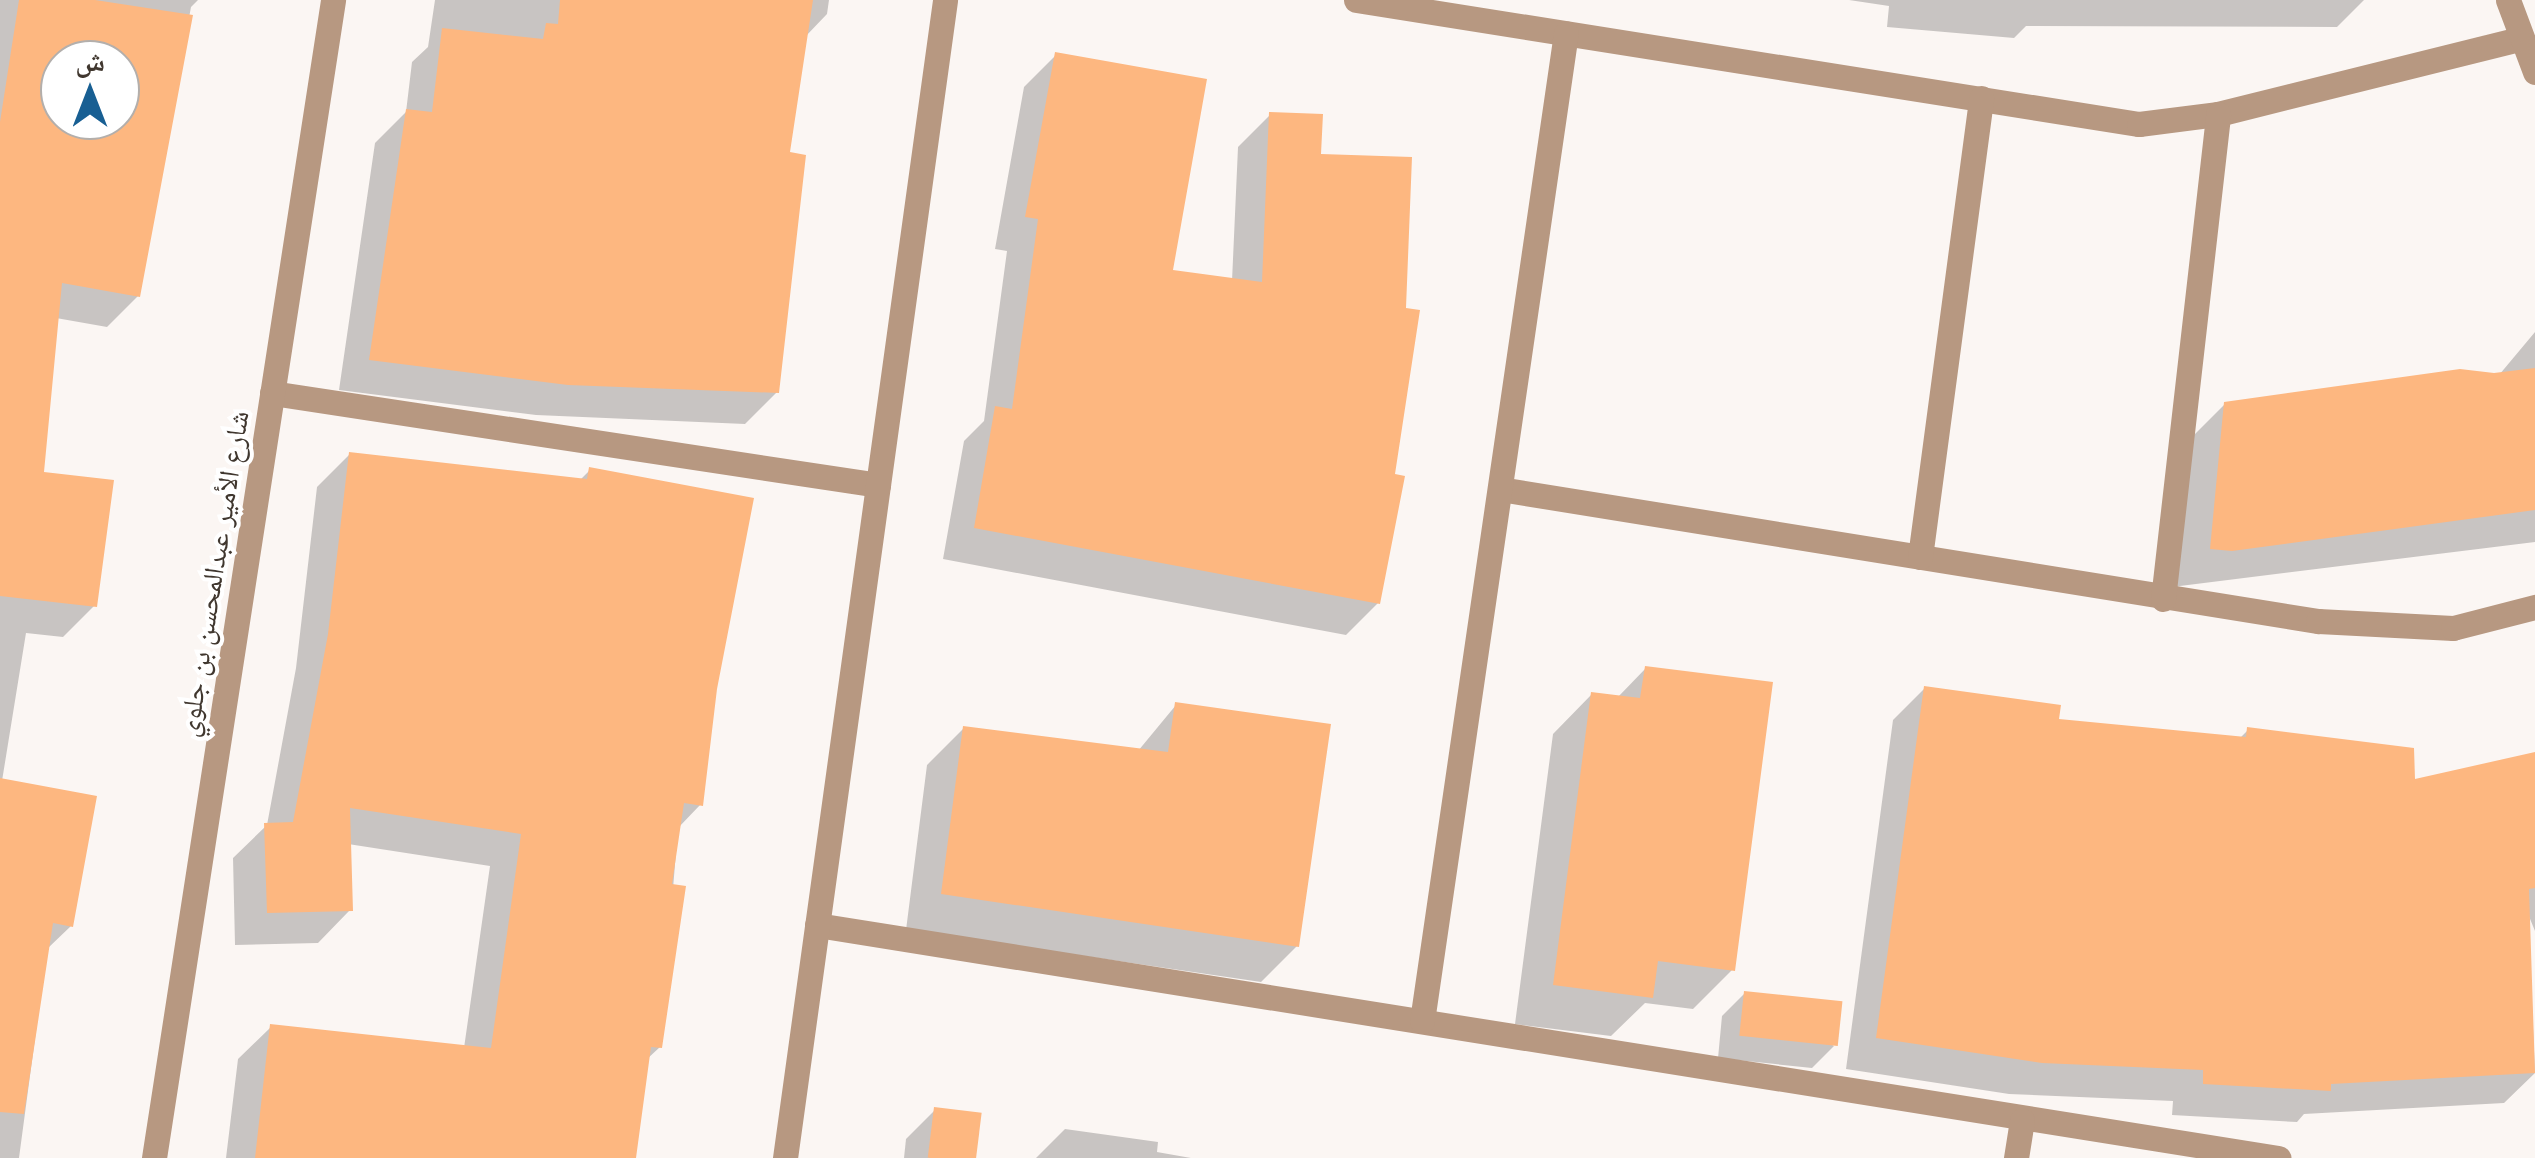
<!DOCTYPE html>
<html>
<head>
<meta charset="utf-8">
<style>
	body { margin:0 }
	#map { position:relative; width:2535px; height:1158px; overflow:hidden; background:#fbf6f3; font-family:"Nunito Sans","Noto Naskh Arabic",sans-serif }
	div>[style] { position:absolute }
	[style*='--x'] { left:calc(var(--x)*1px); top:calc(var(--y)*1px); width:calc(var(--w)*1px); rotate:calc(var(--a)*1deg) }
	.shadow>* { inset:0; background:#0003 }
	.building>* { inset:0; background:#fdb780; transform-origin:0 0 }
	.minor>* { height:25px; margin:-12.5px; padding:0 12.5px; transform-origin:12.5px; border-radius:12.5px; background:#b79881 }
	span { translate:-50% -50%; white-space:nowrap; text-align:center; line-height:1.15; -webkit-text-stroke:8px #fff; paint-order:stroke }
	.street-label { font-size:28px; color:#40372f }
	.north { position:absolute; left:40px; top:40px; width:100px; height:100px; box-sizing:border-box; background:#fff; border:2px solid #b3afac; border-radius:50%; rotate:0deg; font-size:28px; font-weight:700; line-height:40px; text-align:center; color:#40372f }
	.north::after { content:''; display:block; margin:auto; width:35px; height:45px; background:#185f93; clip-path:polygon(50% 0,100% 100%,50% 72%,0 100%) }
</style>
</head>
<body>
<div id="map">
	<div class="shadow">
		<div style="clip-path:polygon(evenodd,0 0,198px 0,191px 7px,138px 296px,107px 327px,56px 318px,41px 474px,94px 606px,63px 637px,26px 633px,2px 781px,71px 926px,47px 949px,19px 1158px,0 1158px,0 0,60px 60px,120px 60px,120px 120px,60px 120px,60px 60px)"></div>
		<div style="clip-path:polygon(435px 0,829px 0,827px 14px,805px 37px,787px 154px,777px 392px,745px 424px,536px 415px,339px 390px,375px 143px,406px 112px,412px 62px,428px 47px)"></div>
		<div style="clip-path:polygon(1849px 0,2364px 0,2337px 27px,2026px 26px,2014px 38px,1887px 27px,1889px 6px)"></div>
		<div style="clip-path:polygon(1056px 55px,1170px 273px,1232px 281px,1238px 147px,1270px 115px,1318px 156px,1392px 476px,1378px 603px,1346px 635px,943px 559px,964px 441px,984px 421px,1007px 251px,995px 249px,1024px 87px)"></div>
		<div style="clip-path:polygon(2535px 332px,2535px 542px,2172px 587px,2185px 444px,2225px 404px,2499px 375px)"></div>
		<div style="clip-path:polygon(350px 454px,580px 480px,590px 470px,715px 688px,701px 804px,678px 828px,660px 1047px,646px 1060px,634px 1158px,226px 1158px,238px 1059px,271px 1027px,464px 1048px,490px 866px,348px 844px,350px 910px,318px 943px,235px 945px,233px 858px,267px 825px,296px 668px,317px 487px)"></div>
		<div style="clip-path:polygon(1646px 668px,1732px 970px,1693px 1009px,1645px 1003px,1611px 1036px,1515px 1024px,1553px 734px,1592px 694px,1617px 698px)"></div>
		<div style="clip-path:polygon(1925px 688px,2057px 722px,2239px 739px,2248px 730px,2413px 782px,2535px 754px,2535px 931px,2528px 914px,2535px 1073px,2504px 1103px,2304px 1114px,2297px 1122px,2172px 1115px,2173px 1101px,2009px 1094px,1846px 1069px,1893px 720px)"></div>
		<div style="clip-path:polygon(1176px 705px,1297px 946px,1261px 982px,906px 930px,927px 765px,964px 728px,1138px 751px)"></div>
		<div style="clip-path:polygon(1744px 994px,1834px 1046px,1812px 1068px,1718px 1058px,1722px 1016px)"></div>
		<div style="clip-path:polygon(935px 1110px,974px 1158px,904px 1158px,906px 1139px)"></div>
		<div style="clip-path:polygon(1065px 1129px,1158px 1142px,1157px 1152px,1191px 1158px,1036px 1158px)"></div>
	</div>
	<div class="building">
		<div style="clip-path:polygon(evenodd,19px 0,95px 0,193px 15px,140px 297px,62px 283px,44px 472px,114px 480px,97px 607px,0 596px,0 122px,19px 0,60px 60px,120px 60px,120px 120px,60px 120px,60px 60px)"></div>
		<div style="clip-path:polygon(560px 0,813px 0,790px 152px,806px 155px,779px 393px,568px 385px,369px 360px,406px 109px,432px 112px,442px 28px,543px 39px,546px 23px,558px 24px)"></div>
		<div style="clip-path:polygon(1055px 52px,1207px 79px,1173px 270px,1262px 282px,1269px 112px,1323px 114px,1321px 154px,1412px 157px,1406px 308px,1420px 310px,1395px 474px,1405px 476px,1380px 604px,974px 528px,995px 406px,1012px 409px,1038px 219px,1025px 217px)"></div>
		<div style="clip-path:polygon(2535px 368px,2535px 510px,2232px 551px,2210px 549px,2224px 402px,2460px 369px,2494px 373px)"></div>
		<div style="clip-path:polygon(349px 452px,587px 479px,589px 467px,754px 498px,717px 689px,703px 806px,684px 803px,672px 884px,686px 886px,662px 1048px,651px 1047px,636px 1158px,255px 1158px,270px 1024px,491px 1048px,521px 834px,350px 808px,353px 911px,267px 913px,264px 823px,293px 822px,328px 634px)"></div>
		<div style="clip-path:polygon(1645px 666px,1773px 682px,1735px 971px,1658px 961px,1653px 998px,1553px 985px,1591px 692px,1640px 698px)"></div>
		<div style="clip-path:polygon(1924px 686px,2061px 705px,2059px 719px,2246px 737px,2247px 727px,2414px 748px,2415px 779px,2535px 752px,2535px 888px,2529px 889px,2535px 1073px,2331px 1084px,2331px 1091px,2203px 1084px,2203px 1070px,2042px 1063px,1876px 1038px)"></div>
		<div style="clip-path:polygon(1175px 702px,1331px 724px,1299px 947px,941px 894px,963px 726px,1168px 752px)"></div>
		<div style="clip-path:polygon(0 778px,97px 796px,73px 927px,53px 923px,24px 1114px,0 1112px)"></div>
		<div style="left:1744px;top:991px;width:99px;height:45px;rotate:6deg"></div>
		<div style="left:934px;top:1107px;width:48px;height:51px;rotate:7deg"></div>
	</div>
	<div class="minor">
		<div style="--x:1356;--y:0;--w:793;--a:9"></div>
		<div style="--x:2139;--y:124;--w:80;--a:-7.2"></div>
		<div style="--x:2218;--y:114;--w:313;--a:-14"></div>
		<div style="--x:2508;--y:0;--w:77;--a:69.4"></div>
		<div style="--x:272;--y:393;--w:613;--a:8.63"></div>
		<div style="--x:1500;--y:489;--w:829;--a:9.17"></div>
		<div style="--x:2318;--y:621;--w:135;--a:3"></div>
		<div style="--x:2453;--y:628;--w:85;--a:-14.4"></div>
		<div style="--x:1920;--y:557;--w:463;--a:-82.4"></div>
		<div style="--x:2163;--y:599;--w:488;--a:-83.5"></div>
		<div style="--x:817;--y:925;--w:1480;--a:9.06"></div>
		<div style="--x:1422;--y:1021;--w:998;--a:-81.71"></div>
		<div style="--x:154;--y:1158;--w:1172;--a:-81.21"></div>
		<div style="--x:785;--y:1158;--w:1169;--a:-82.13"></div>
		<div style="--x:2016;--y:1158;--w:38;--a:-81"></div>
	</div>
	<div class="street-label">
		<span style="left:214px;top:574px;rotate:-81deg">شارع الأمير عبدالمحسن بن جلوي</span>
	</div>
	<div class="north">ش</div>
</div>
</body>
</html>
